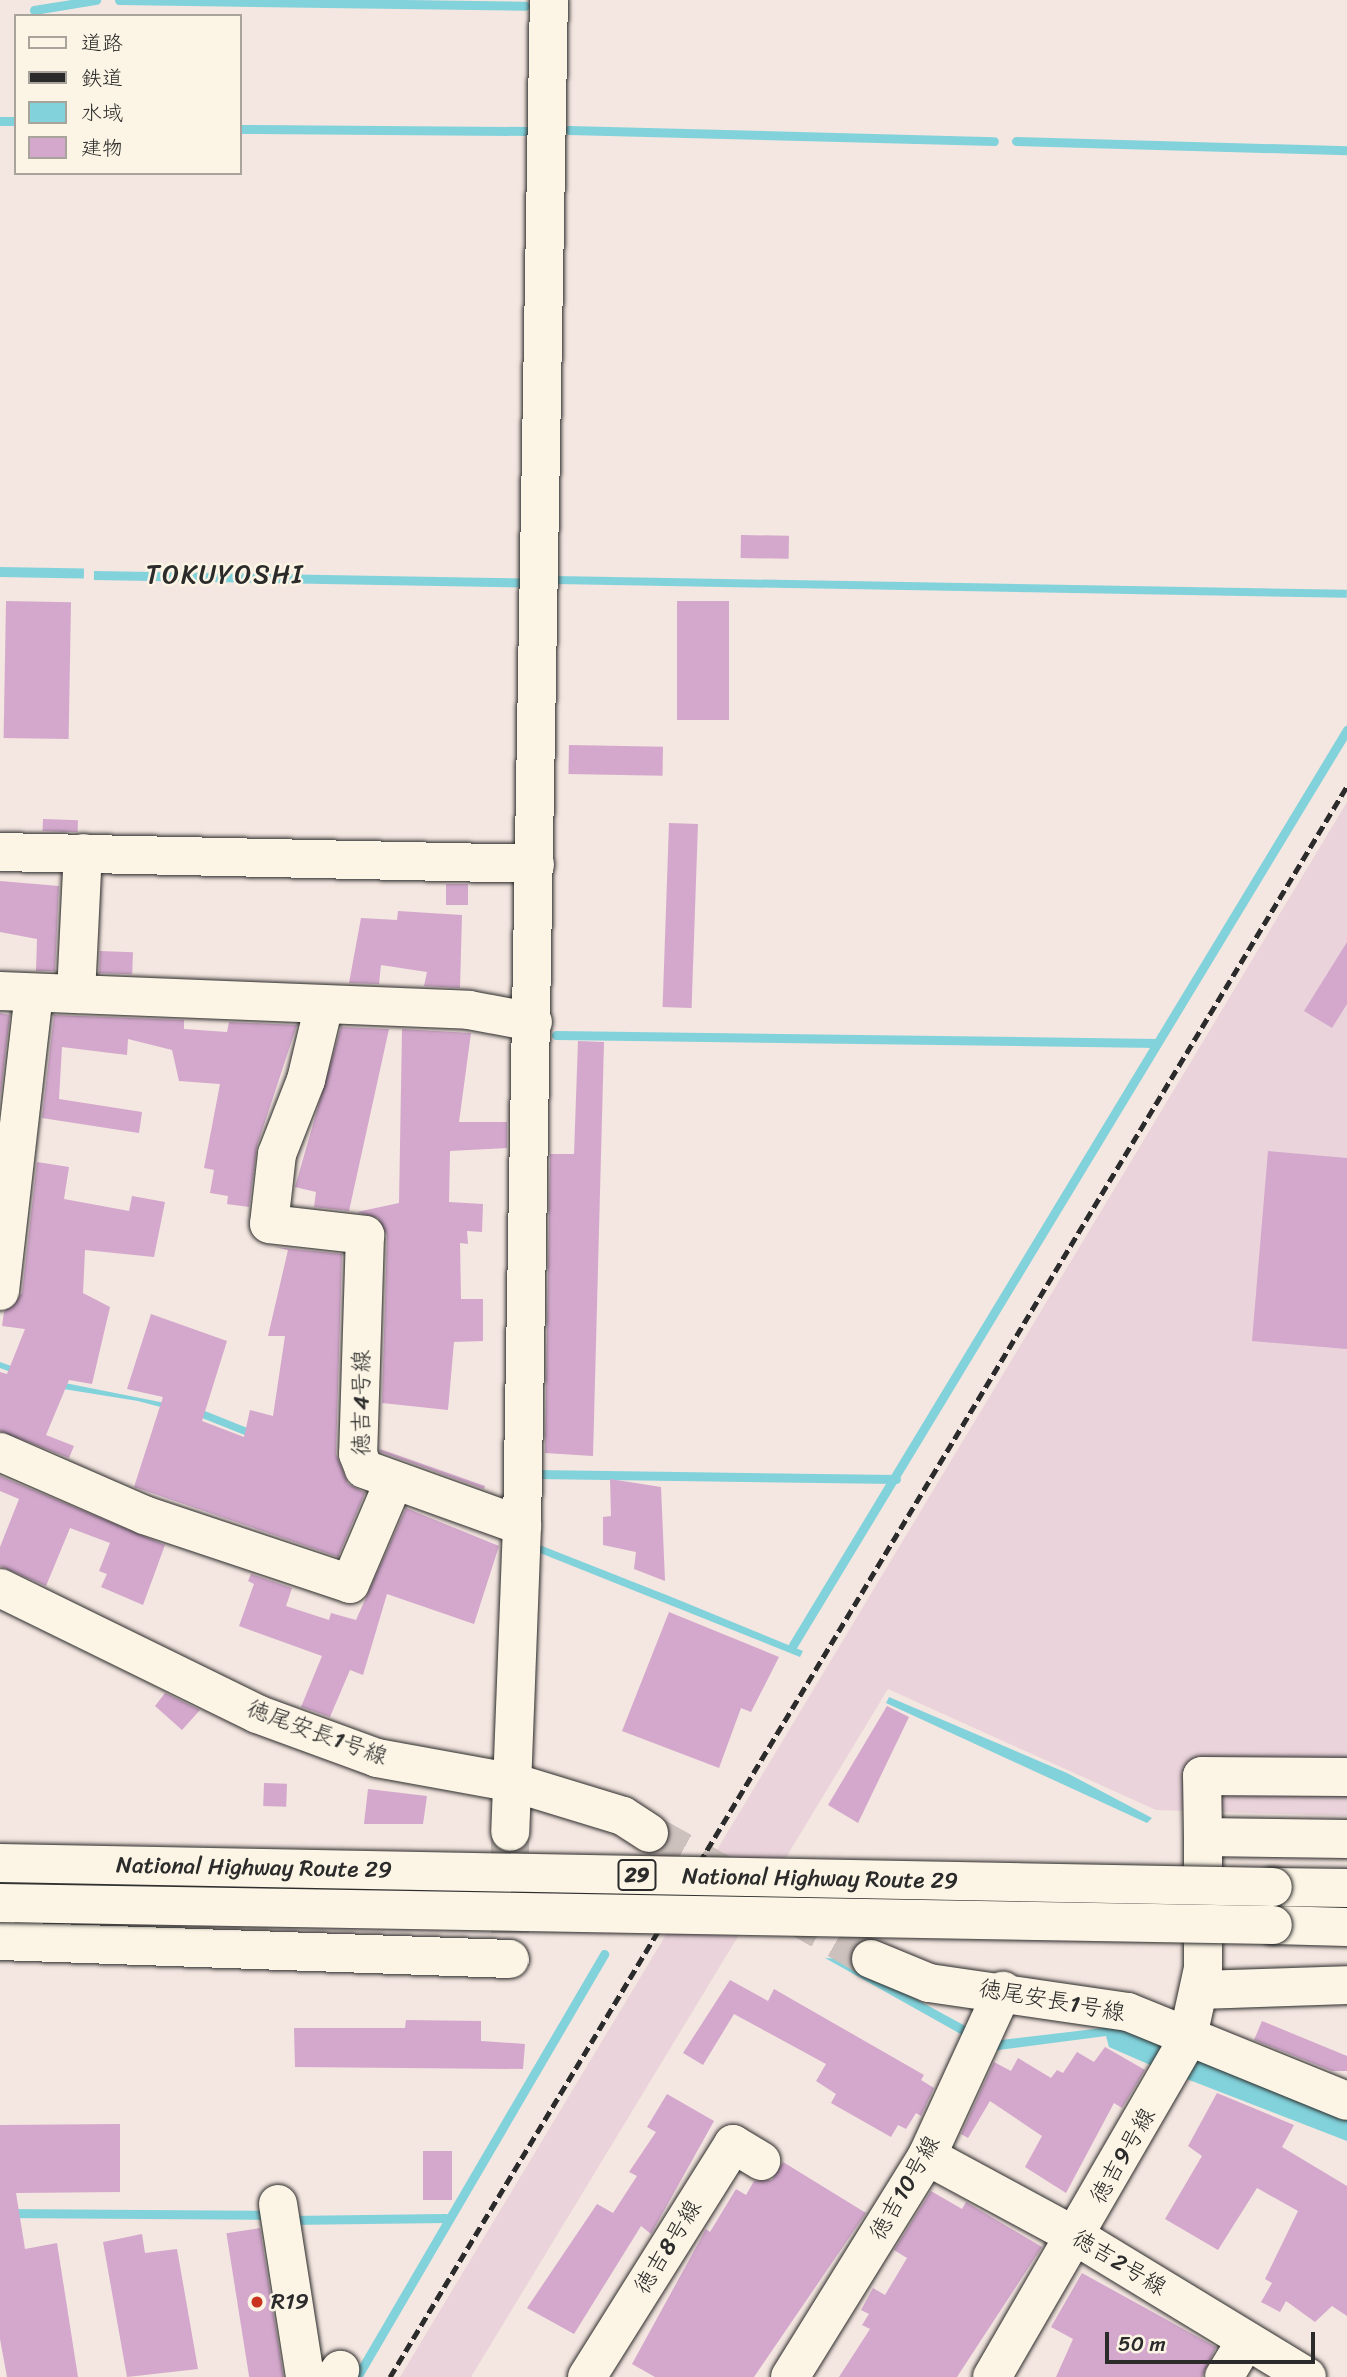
<!DOCTYPE html>
<html>
<head>
<meta charset="utf-8">
<style>
	body { margin:0 }
	#map { position:relative; width:1347px; height:2377px; overflow:hidden; background:#f4e6e0; font-family:Sriracha,"Klee One",sans-serif }
	div>[style] { position:absolute }
	[style*='--x'] { left:calc(var(--x)*1px); top:calc(var(--y)*1px); width:calc(var(--w)*1px); rotate:calc(var(--a)*1deg) }
	.built>* { inset:0; background:#ead3da }
	.water>* { inset:0; background:#82d2db; transform-origin:0 0 }
	.stream>* { height:9px; margin:-4.5px; padding:0 4.5px; transform-origin:4.5px; border-radius:4.5px; background:#82d2db }
	.building>* { inset:0; background:#d3a8cc; transform-origin:0 0 }
	.minor-tunnel>* { height:38px; margin-top:-19px; transform-origin:0; background:repeating-linear-gradient(90deg,#ccc1bc 0 38px,transparent 0 57px) }
	.roads { filter:drop-shadow(0 0 2px #2b2b2b) drop-shadow(0 0 2px #2b2b2b) }
	.minor>* { height:38px; margin:-19px; padding:0 19px; transform-origin:19px; border-radius:19px; background:#fcf5e5 }
	.highway>* { height:38px; margin:-19px; padding:0 19px; transform-origin:19px; border-radius:19px; background:#fcf5e5 }
	.rail>* { height:5px; margin-top:-2.5px; transform-origin:0; background:repeating-linear-gradient(90deg,#2b2b2b 0 10px,transparent 0 15px) }
	.bridges { filter:drop-shadow(0 0 2px #2b2b2b) drop-shadow(0 0 2px #2b2b2b) }
	.highway-bridge>* { height:38px; margin:-19px; padding:0 19px; transform-origin:19px; border-radius:19px; background:#fcf5e5 }
	.dots>* { width:19px; height:19px; translate:-50% -50%; box-sizing:border-box; border:4px solid #fcf5e5; border-radius:50% }
	span { translate:-50% -50%; white-space:nowrap; text-align:center; line-height:1.15; -webkit-text-stroke:5px #fcf5e5; paint-order:stroke }
	.shield-label span { padding:2px 5px; background:#fcf5e5; border:2px solid; border-radius:5px; -webkit-text-stroke-width:0 }
	.shield-label { font-size:21px; color:#2b2b2b; font-weight:700 }
	.street-label { font-size:23px; color:#2b2b2b }
	.poi-label { font-size:23px; color:#2b2b2b }
	.left { translate:0 -50%; text-align:left }
	.quarter-label { font-size:26px; color:#2b2b2b; letter-spacing:2px }
	.legend { position:absolute; left:14px; top:14px; width:228px; height:161px; box-sizing:border-box; background:#fcf5e5; border:2px solid #a8a49b; margin:0; padding:9px 12px; list-style:none; font-size:21px; color:#2b2b2b }
	.legend li { display:flex; align-items:center; gap:14px; height:35px }
	.legend b { width:35px; border:2px solid #a8a49b }
	.scale { position:absolute; left:1105px; top:2332px; width:210px; height:32px; box-sizing:border-box; border:4px solid #2b2b2b; border-top:0; padding-left:9px; font-size:21px; line-height:24px; white-space:nowrap; color:#2b2b2b; -webkit-text-stroke:5px #fcf5e5; paint-order:stroke }
</style>
</head>
<body>
<div id="map">
	<div class="built">
		<div style="clip-path:polygon(1347px 802px,1347px 1816px,1156px 1810px,888px 1689px,471px 2377px,400px 2377px)"></div>
	</div>
	<div class="water">
		<div style="left:0;top:567px;width:84px;height:10px;rotate:1deg"></div>
		<div style="left:94px;top:571px;width:431px;height:9px;rotate:1deg"></div>
		<div style="left:556px;top:576px;width:791px;height:8px;rotate:1deg"></div>
		<div style="clip-path:polygon(0 1362px,50px 1380px,205px 1411px,302px 1450px,298px 1456px,202px 1418px,138px 1401px,51px 1387px,0 1368px)"></div>
		<div style="clip-path:polygon(532px 1542px,674px 1598px,803px 1651px,800px 1657px,530px 1549px)"></div>
		<div style="clip-path:polygon(889px 1697px,1067px 1773px,1152px 1818px,1147px 1823px,886px 1703px)"></div>
		<div style="clip-path:polygon(825px 1958px,842px 1959px,993px 2041px,1103px 2028px,1106px 2021px,1347px 2117px,1347px 2141px,1148px 2064px,1109px 2047px,1106px 2036px,991px 2051px)"></div>
	</div>
	<div class="stream">
		<div style="--x:119;--y:0;--w:406;--a:0.8"></div>
		<div style="--x:34;--y:10;--w:63;--a:-9.2"></div>
		<div style="--x:0;--y:121;--w:16;--a:0"></div>
		<div style="--x:240;--y:129;--w:288;--a:0.4"></div>
		<div style="--x:569;--y:130;--w:425;--a:1.5"></div>
		<div style="--x:1016;--y:141;--w:331;--a:1.6"></div>
		<div style="--x:556;--y:1035;--w:601;--a:0.76"></div>
		<div style="--x:536;--y:1474;--w:360;--a:0.8"></div>
		<div style="--x:793;--y:1645;--w:1070;--a:-58.81"></div>
		<div style="--x:0;--y:2213;--w:267;--a:0.4"></div>
		<div style="--x:288;--y:2220;--w:157;--a:-0.7"></div>
		<div style="--x:357;--y:2377;--w:490;--a:-59.7"></div>
	</div>
	<div class="building">
		<div style="left:741px;top:535px;width:48px;height:23px;rotate:1deg"></div>
		<div style="left:6px;top:601px;width:65px;height:137px;rotate:1deg"></div>
		<div style="left:677px;top:601px;width:52px;height:119px"></div>
		<div style="left:569px;top:745px;width:94px;height:29px;rotate:1deg"></div>
		<div style="left:43px;top:819px;width:35px;height:12px;rotate:2deg"></div>
		<div style="left:669px;top:823px;width:29px;height:184px;rotate:2deg"></div>
		<div style="clip-path:polygon(0 881px,59px 886px,55px 971px,36px 971px,37px 939px,0 932px)"></div>
		<div style="left:446px;top:884px;width:22px;height:21px"></div>
		<div style="clip-path:polygon(398px 911px,462px 915px,460px 988px,424px 986px,427px 972px,381px 965px,379px 984px,349px 983px,361px 918px,397px 920px)"></div>
		<div style="clip-path:polygon(1347px 942px,1347px 1004px,1332px 1028px,1304px 1011px)"></div>
		<div style="left:100px;top:951px;width:33px;height:22px;rotate:2deg"></div>
		<div style="clip-path:polygon(0 1013px,10px 1015px,0 1099px)"></div>
		<div style="clip-path:polygon(54px 1015px,184px 1020px,184px 1029px,227px 1032px,229px 1022px,297px 1025px,257px 1146px,249px 1207px,227px 1204px,228px 1196px,210px 1193px,214px 1170px,204px 1168px,220px 1084px,179px 1081px,172px 1050px,128px 1039px,127px 1055px,62px 1047px,59px 1099px,142px 1112px,139px 1133px,42px 1118px)"></div>
		<div style="clip-path:polygon(341px 1027px,389px 1029px,349px 1211px,314px 1207px,316px 1192px,295px 1187px)"></div>
		<div style="clip-path:polygon(402px 1029px,471px 1033px,459px 1122px,507px 1122px,507px 1148px,450px 1151px,449px 1202px,483px 1204px,482px 1232px,467px 1231px,468px 1244px,460px 1243px,461px 1299px,483px 1299px,483px 1341px,454px 1342px,448px 1410px,382px 1403px,387px 1235px,378px 1218px,357px 1212px,399px 1203px)"></div>
		<div style="clip-path:polygon(578px 1041px,604px 1042px,593px 1456px,545px 1453px,550px 1154px,574px 1154px)"></div>
		<div style="clip-path:polygon(1268px 1151px,1347px 1158px,1347px 1349px,1252px 1341px)"></div>
		<div style="clip-path:polygon(37px 1162px,69px 1167px,64px 1199px,129px 1211px,132px 1196px,165px 1202px,154px 1257px,85px 1250px,83px 1293px,110px 1307px,92px 1384px,69px 1380px,46px 1435px,74px 1446px,69px 1458px,0 1431px,0 1372px,7px 1374px,25px 1329px,2px 1326px,4px 1312px,22px 1293px)"></div>
		<div style="clip-path:polygon(275px 1247px,342px 1254px,336px 1454px,348px 1484px,365px 1493px,338px 1557px,134px 1487px,163px 1397px,127px 1389px,151px 1314px,227px 1341px,202px 1421px,244px 1437px,250px 1410px,273px 1416px,285px 1336px,268px 1336px,288px 1250px)"></div>
		<div style="clip-path:polygon(380px 1449px,485px 1486px,484px 1489px,381px 1452px)"></div>
		<div style="clip-path:polygon(0 1476px,165px 1545px,143px 1605px,101px 1587px,107px 1574px,99px 1571px,110px 1543px,70px 1528px,46px 1586px,0 1566px,0 1547px,19px 1499px,0 1491px)"></div>
		<div style="clip-path:polygon(610px 1479px,661px 1487px,665px 1581px,634px 1569px,636px 1552px,603px 1545px,603px 1517px,611px 1516px)"></div>
		<div style="clip-path:polygon(406px 1508px,499px 1546px,474px 1624px,387px 1594px,363px 1675px,350px 1670px,330px 1717px,301px 1707px,322px 1656px,239px 1626px,254px 1584px,248px 1581px,251px 1574px,292px 1588px,286px 1606px,329px 1620px,331px 1613px,356px 1620px)"></div>
		<div style="clip-path:polygon(669px 1612px,779px 1657px,751px 1712px,741px 1708px,719px 1768px,622px 1731px)"></div>
		<div style="clip-path:polygon(165px 1693px,200px 1710px,182px 1730px,155px 1706px)"></div>
		<div style="clip-path:polygon(887px 1706px,909px 1717px,858px 1823px,828px 1805px)"></div>
		<div style="left:264px;top:1783px;width:23px;height:23px;rotate:2deg"></div>
		<div style="clip-path:polygon(368px 1789px,427px 1796px,423px 1824px,364px 1824px)"></div>
		<div style="clip-path:polygon(730px 1980px,768px 2001px,774px 1989px,924px 2075px,921px 2080px,934px 2088px,921px 2116px,916px 2113px,906px 2129px,898px 2125px,891px 2137px,831px 2103px,836px 2094px,816px 2081px,826px 2064px,734px 2014px,703px 2065px,683px 2053px)"></div>
		<div style="clip-path:polygon(406px 2020px,481px 2021px,481px 2041px,525px 2044px,523px 2069px,295px 2067px,294px 2028px,405px 2028px)"></div>
		<div style="clip-path:polygon(1262px 2021px,1347px 2056px,1347px 2071px,1332px 2071px,1254px 2040px)"></div>
		<div style="clip-path:polygon(1105px 2047px,1145px 2070px,1122px 2108px,1114px 2103px,1066px 2193px,1025px 2167px,1042px 2136px,990px 2101px,968px 2138px,961px 2134px,994px 2062px,1011px 2071px,1018px 2058px,1051px 2078px,1057px 2070px,1063px 2073px,1077px 2052px,1094px 2062px)"></div>
		<div style="clip-path:polygon(1217px 2093px,1294px 2125px,1282px 2147px,1347px 2186px,1347px 2316px,1332px 2306px,1315px 2322px,1286px 2301px,1280px 2312px,1261px 2302px,1272px 2283px,1265px 2279px,1298px 2211px,1257px 2188px,1218px 2250px,1165px 2219px,1202px 2156px,1188px 2146px)"></div>
		<div style="clip-path:polygon(667px 2094px,714px 2121px,651px 2234px,641px 2226px,574px 2334px,527px 2308px,597px 2204px,613px 2213px,637px 2176px,629px 2172px,656px 2132px,647px 2127px)"></div>
		<div style="clip-path:polygon(120px 2124px,120px 2192px,16px 2193px,25px 2249px,57px 2243px,78px 2377px,7px 2377px,0 2339px,0 2125px)"></div>
		<div style="left:423px;top:2151px;width:29px;height:49px"></div>
		<div style="clip-path:polygon(783px 2162px,866px 2213px,754px 2377px,655px 2377px,632px 2364px,706px 2229px,710px 2232px,736px 2189px,746px 2195px,754px 2181px,772px 2180px)"></div>
		<div style="clip-path:polygon(931px 2191px,962px 2209px,966px 2202px,1042px 2247px,957px 2377px,839px 2377px,870px 2329px,862px 2325px,869px 2314px,861px 2310px,873px 2288px,885px 2295px,907px 2258px,894px 2250px)"></div>
		<div style="left:260px;top:2228px;width:151px;height:34px;rotate:81deg"></div>
		<div style="clip-path:polygon(142px 2234px,145px 2253px,177px 2249px,198px 2369px,127px 2377px,103px 2242px)"></div>
		<div style="clip-path:polygon(1082px 2273px,1216px 2347px,1202px 2377px,1056px 2377px,1073px 2339px,1051px 2327px)"></div>
	</div>
	<div class="minor-tunnel">
		<div style="--x:649;--y:1833;--w:102;--a:29.3"></div>
		<div style="--x:510;--y:1838;--w:121;--a:90"></div>
		<div style="--x:788;--y:1911;--w:96;--a:30"></div>
	</div>
	<div class="roads">
		<div class="minor">
			<div style="--x:0;--y:852;--w:535;--a:1.28"></div>
			<div style="--x:0;--y:991;--w:469;--a:2.3"></div>
			<div style="--x:469;--y:1010;--w:65;--a:10.6"></div>
			<div style="--x:76;--y:994;--w:141;--a:-87.2"></div>
			<div style="--x:324;--y:1005;--w:77;--a:103.5"></div>
			<div style="--x:306;--y:1080;--w:79;--a:111.4"></div>
			<div style="--x:277;--y:1154;--w:70;--a:96.5"></div>
			<div style="--x:269;--y:1224;--w:97;--a:6.5"></div>
			<div style="--x:365;--y:1235;--w:219;--a:91.8"></div>
			<div style="--x:358;--y:1454;--w:16;--a:68"></div>
			<div style="--x:364;--y:1469;--w:168;--a:19.8"></div>
			<div style="--x:522;--y:1526;--w:306;--a:92.2"></div>
			<div style="--x:0;--y:1291;--w:299;--a:-83.5"></div>
			<div style="--x:0;--y:1452;--w:157;--a:23.6"></div>
			<div style="--x:144;--y:1515;--w:217;--a:18.5"></div>
			<div style="--x:350;--y:1584;--w:112;--a:-66.9"></div>
			<div style="--x:522;--y:1526;--w:1526;--a:-88.99"></div>
			<div style="--x:0;--y:1588;--w:286;--a:26.1"></div>
			<div style="--x:257;--y:1714;--w:128;--a:20.1"></div>
			<div style="--x:377;--y:1758;--w:140;--a:10.3"></div>
			<div style="--x:515;--y:1783;--w:113;--a:17"></div>
			<div style="--x:623;--y:1816;--w:31;--a:33"></div>
			<div style="--x:1203;--y:1837;--w:61;--a:-90.9"></div>
			<div style="--x:1202;--y:1776;--w:145;--a:0.4"></div>
			<div style="--x:0;--y:1941;--w:510;--a:2.02"></div>
			<div style="--x:871;--y:1959;--w:63;--a:22.5"></div>
			<div style="--x:929;--y:1983;--w:201;--a:8.3"></div>
			<div style="--x:1128;--y:2012;--w:236;--a:22.1"></div>
			<div style="--x:1200;--y:1990;--w:147;--a:-1.9"></div>
			<div style="--x:927;--y:2156;--w:170;--a:28.4"></div>
			<div style="--x:1077;--y:2237;--w:269;--a:31.3"></div>
			<div style="--x:278;--y:2204;--w:175;--a:81.1"></div>
			<div style="--x:335;--y:2377;--w:9;--a:-54"></div>
			<div style="--x:587;--y:2377;--w:275;--a:-57.9"></div>
			<div style="--x:733;--y:2144;--w:33;--a:31"></div>
			<div style="--x:790;--y:2377;--w:260;--a:-58.2"></div>
			<div style="--x:927;--y:2156;--w:182;--a:-65.3"></div>
			<div style="--x:992;--y:2377;--w:388;--a:-59.9"></div>
			<div style="--x:1187;--y:2041;--w:75;--a:-77.6"></div>
			<div style="--x:1203;--y:1968;--w:131;--a:-90"></div>
			<div style="--x:1203;--y:1837;--w:144;--a:0.8"></div>
			<div style="--x:1224;--y:2377;--w:41;--a:-59"></div>
		</div>
		<div class="highway">
			<div style="--x:1273;--y:1887;--w:74;--a:0.8"></div>
			<div style="--x:1273;--y:1925;--w:74;--a:1.5"></div>
		</div>
	</div>
	<div class="rail">
		<div style="--x:390;--y:2377;--w:1857;--a:-58.97"></div>
	</div>
	<div class="bridges">
		<div class="highway-bridge">
			<div style="--x:0;--y:1863;--w:1273;--a:1.08"></div>
			<div style="--x:0;--y:1903;--w:1273;--a:0.99"></div>
		</div>
	</div>
	<div class="dots">
		<div style="left:257px;top:2302px;background:#c8321e"></div>
	</div>
	<div class="shield-label">
		<span style="left:637px;top:1875px">29</span>
	</div>
	<div class="street-label">
		<span style="left:362px;top:1403px;rotate:-90deg">徳吉4号線</span>
		<span style="left:317px;top:1733px;rotate:20deg">徳尾安長1号線</span>
		<span style="left:254px;top:1868px;rotate:1deg">National Highway Route 29</span>
		<span style="left:820px;top:1879px;rotate:1deg">National Highway Route 29</span>
		<span style="left:1052px;top:2001px;rotate:10deg">徳尾安長1号線</span>
		<span style="left:1123px;top:2156px;rotate:-60deg">徳吉9号線</span>
		<span style="left:905px;top:2188px;rotate:-60deg">徳吉10号線</span>
		<span style="left:668px;top:2247px;rotate:-58deg">徳吉8号線</span>
		<span style="left:1119px;top:2263px;rotate:31deg">徳吉2号線</span>
	</div>
	<div class="poi-label">
		<span class="left" style="left:271px;top:2302px">R19</span>
	</div>
	<div class="quarter-label">
		<span style="left:225px;top:575px">TOKUYOSHI</span>
	</div>
	<ul class="legend">
	<li><b style="height:9px;background:#fcf5e5"></b>道路</li>
	<li><b style="height:9px;background:#2b2b2b"></b>鉄道</li>
	<li><b style="height:19px;background:#82d2db"></b>水域</li>
	<li><b style="height:19px;background:#d3a8cc"></b>建物</li>
	</ul>
	<div class="scale">50 m</div>
</div>
</body>
</html>
